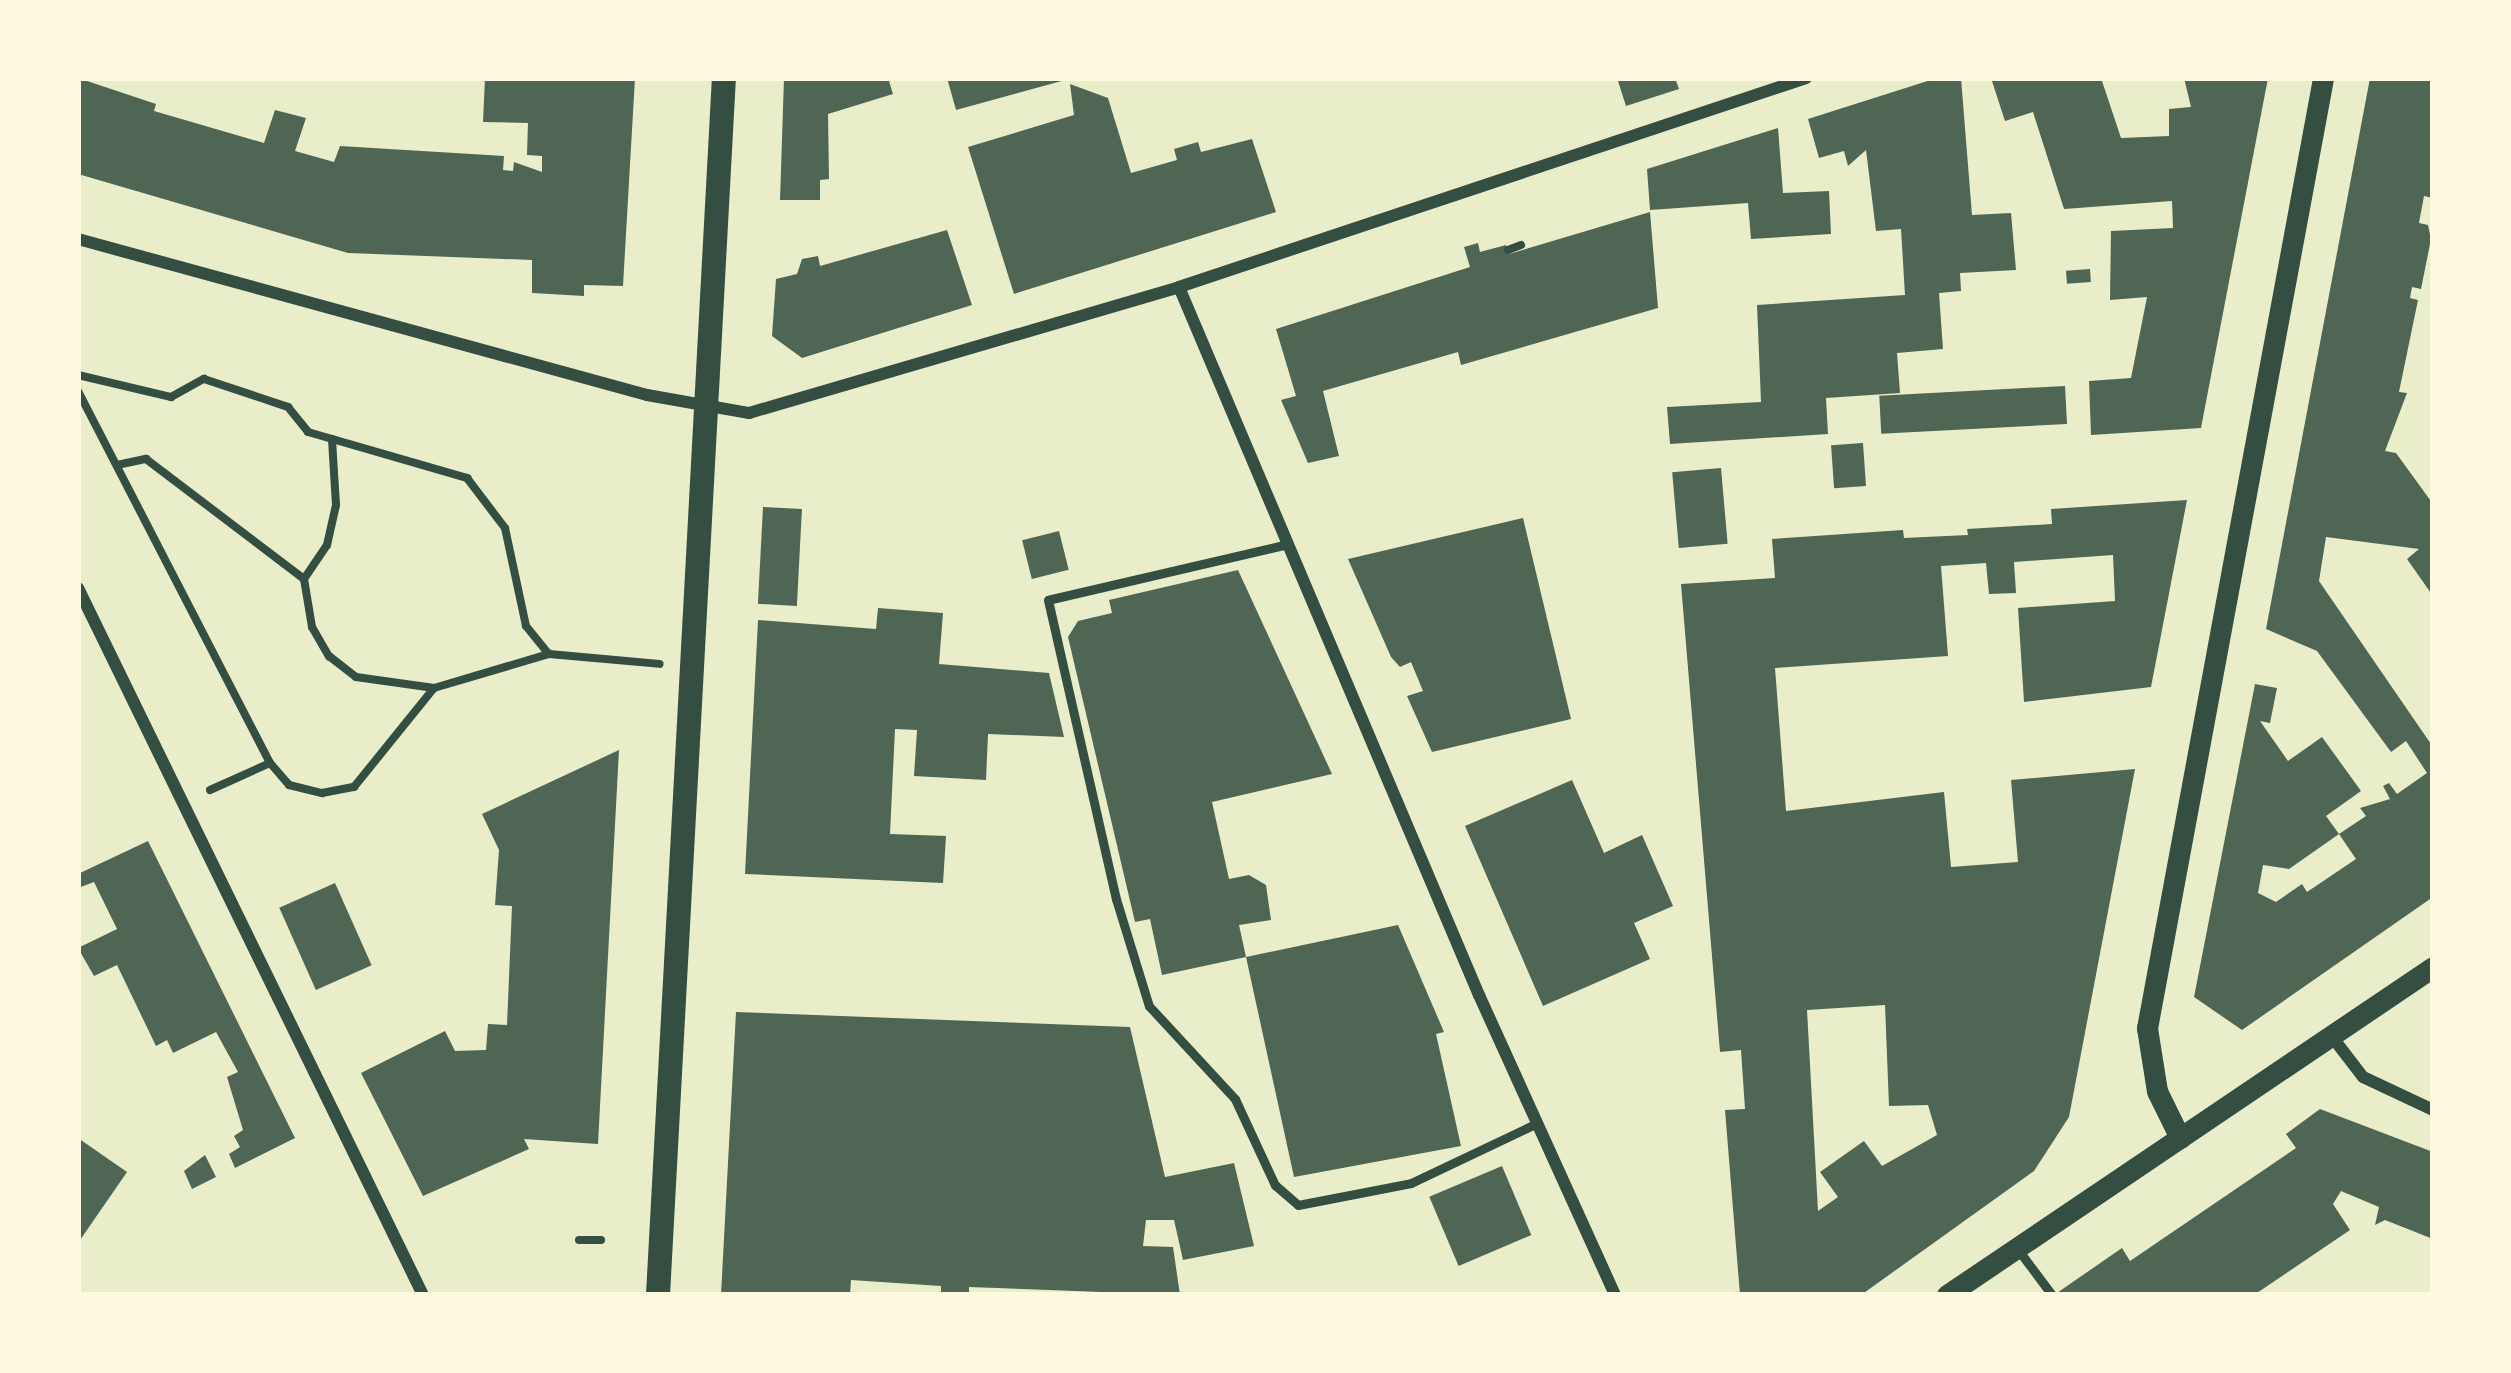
<!DOCTYPE html>
<html>
<head>
<meta charset="utf-8">
<style>
	body { margin:0 }
	#map { position:relative; width:2511px; height:1373px; overflow:hidden; background:#e9edc9; font-family:"Fira Sans",sans-serif }
	div>[style] { position:absolute }
	[style*='--x'] { left:calc(var(--x)*1px); top:calc(var(--y)*1px); width:calc(var(--w)*1px); rotate:calc(var(--a)*1deg) }
	.building>* { inset:0; background:#4f6655; transform-origin:0 0 }
	.path>* { height:8px; margin:-4px; padding:0 4px; transform-origin:4px; border-radius:4px; background:#344e41 }
	.service>* { height:9px; margin:-4.5px; padding:0 4.5px; transform-origin:4.5px; border-radius:4.5px; background:#344e41 }
	.minor>* { height:12px; margin:-6px; padding:0 6px; transform-origin:6px; border-radius:6px; background:#344e41 }
	.tertiary>* { height:21px; margin:-10.5px; padding:0 10.5px; transform-origin:10.5px; border-radius:10.5px; background:#344e41 }
	.secondary>* { height:24px; margin:-12px; padding:0 12px; transform-origin:12px; border-radius:12px; background:#344e41 }
	span { translate:-50% -50%; white-space:nowrap; text-align:center; line-height:1.15; -webkit-text-stroke:12px #fefae0; paint-order:stroke }
	.frame { position:absolute; inset:0; border:81px solid #fefae0; pointer-events:none }
</style>
</head>
<body>
<div id="map">
	<div class="building">
		<div style="clip-path:polygon(78px 78px,156px 104px,154px 111px,264px 143px,275px 110px,306px 118px,295px 151px,334px 162px,340px 146px,504px 156px,503px 170px,513px 171px,514px 162px,542px 172px,542px 156px,527px 155px,528px 123px,483px 122px,485px 78px,635px 78px,623px 286px,584px 285px,584px 296px,532px 293px,532px 260px,348px 253px,78px 174px)"></div>
		<div style="clip-path:polygon(784px 78px,888px 78px,893px 94px,828px 114px,829px 179px,820px 180px,820px 200px,780px 200px)"></div>
		<div style="clip-path:polygon(947px 78px,1069px 78px,1069px 79px,956px 110px)"></div>
		<div style="clip-path:polygon(1617px 78px,1675px 78px,1679px 89px,1626px 106px)"></div>
		<div style="clip-path:polygon(1937px 78px,1961px 78px,1972px 215px,2011px 213px,2016px 270px,1960px 273px,1961px 291px,1939px 293px,1943px 349px,1897px 353px,1900px 393px,1826px 398px,1828px 434px,1670px 444px,1667px 407px,1761px 402px,1757px 305px,1905px 295px,1901px 229px,1876px 231px,1866px 150px,1848px 166px,1844px 151px,1819px 158px,1808px 119px)"></div>
		<div style="clip-path:polygon(1991px 78px,2101px 78px,2121px 138px,2169px 136px,2169px 109px,2191px 107px,2184px 78px,2268px 78px,2201px 428px,2091px 435px,2089px 381px,2131px 378px,2147px 297px,2110px 300px,2111px 231px,2173px 228px,2172px 201px,2064px 209px,2033px 112px,2005px 121px)"></div>
		<div style="clip-path:polygon(2370px 78px,2433px 78px,2433px 198px,2424px 196px,2419px 223px,2428px 225px,2431px 239px,2421px 289px,2412px 287px,2410px 298px,2418px 300px,2399px 392px,2407px 393px,2385px 451px,2396px 453px,2433px 504px,2433px 596px,2407px 559px,2419px 549px,2326px 537px,2319px 581px,2433px 747px,2433px 897px,2242px 1030px,2194px 997px,2255px 684px,2277px 688px,2270px 723px,2260px 721px,2288px 761px,2322px 737px,2361px 791px,2326px 816px,2339px 834px,2289px 869px,2263px 865px,2258px 893px,2276px 902px,2302px 884px,2307px 892px,2356px 859px,2339px 834px,2366px 816px,2360px 808px,2390px 799px,2383px 786px,2389px 783px,2397px 794px,2427px 773px,2406px 741px,2391px 752px,2317px 651px,2266px 629px)"></div>
		<div style="clip-path:polygon(1070px 84px,1108px 98px,1131px 173px,1177px 160px,1174px 149px,1198px 142px,1201px 152px,1252px 139px,1276px 212px,1014px 294px,968px 147px,1074px 115px)"></div>
		<div style="clip-path:polygon(1778px 128px,1783px 193px,1829px 191px,1831px 234px,1751px 239px,1748px 203px,1650px 210px,1647px 169px)"></div>
		<div style="clip-path:polygon(1650px 212px,1658px 308px,1461px 365px,1458px 352px,1323px 391px,1339px 456px,1308px 463px,1281px 400px,1296px 396px,1276px 329px,1470px 267px,1464px 247px,1478px 243px,1480px 252px,1506px 245px,1509px 254px)"></div>
		<div style="clip-path:polygon(947px 230px,972px 305px,802px 358px,772px 336px,776px 279px,797px 274px,802px 259px,818px 256px,820px 266px)"></div>
		<div style="left:2090px;top:269px;width:13px;height:24px;rotate:86deg"></div>
		<div style="left:2065px;top:386px;width:38px;height:186px;rotate:87deg"></div>
		<div style="left:1863px;top:443px;width:43px;height:32px;rotate:86deg"></div>
		<div style="left:1721px;top:468px;width:76px;height:49px;rotate:85deg"></div>
		<div style="clip-path:polygon(evenodd,2187px 500px,2151px 687px,2024px 702px,2018px 608px,2115px 601px,2113px 555px,2014px 562px,2016px 593px,1989px 594px,1986px 563px,1941px 566px,1948px 656px,1775px 668px,1786px 811px,1944px 792px,1951px 867px,2018px 862px,2011px 780px,2135px 769px,2069px 1117px,2034px 1171px,1861px 1295px,1740px 1295px,1725px 1110px,1745px 1109px,1741px 1050px,1720px 1052px,1681px 584px,1775px 578px,1772px 539px,1903px 530px,1904px 538px,1968px 535px,1967px 529px,2052px 524px,2051px 509px,2187px 500px,1885px 1005px,1889px 1106px,1928px 1105px,1937px 1135px,1882px 1166px,1864px 1141px,1820px 1172px,1838px 1197px,1818px 1211px,1807px 1010px,1885px 1005px)"></div>
		<div style="left:763px;top:507px;width:39px;height:97px;rotate:3deg"></div>
		<div style="clip-path:polygon(1523px 518px,1571px 719px,1432px 752px,1407px 696px,1423px 691px,1411px 662px,1400px 667px,1391px 657px,1348px 559px)"></div>
		<div style="left:1059px;top:531px;width:40px;height:38px;rotate:76deg"></div>
		<div style="clip-path:polygon(1238px 570px,1332px 774px,1212px 802px,1229px 879px,1249px 875px,1266px 885px,1271px 920px,1239px 925px,1246px 957px,1162px 975px,1150px 919px,1135px 922px,1068px 637px,1078px 621px,1112px 613px,1109px 600px)"></div>
		<div style="clip-path:polygon(878px 608px,943px 613px,939px 664px,1049px 673px,1064px 737px,988px 734px,986px 780px,914px 776px,917px 730px,895px 729px,890px 834px,946px 836px,943px 883px,745px 874px,758px 620px,876px 629px)"></div>
		<div style="clip-path:polygon(619px 750px,598px 1144px,524px 1139px,529px 1149px,423px 1196px,361px 1073px,445px 1031px,455px 1051px,486px 1050px,488px 1024px,507px 1025px,512px 906px,495px 905px,499px 850px,482px 814px)"></div>
		<div style="clip-path:polygon(1572px 780px,1604px 853px,1642px 835px,1673px 906px,1634px 923px,1650px 959px,1543px 1006px,1465px 826px)"></div>
		<div style="clip-path:polygon(148px 841px,295px 1138px,235px 1168px,229px 1154px,240px 1147px,234px 1136px,243px 1130px,227px 1077px,238px 1072px,216px 1032px,173px 1053px,167px 1040px,156px 1046px,117px 965px,94px 976px,78px 948px,117px 929px,94px 882px,78px 888px,78px 874px)"></div>
		<div style="left:335px;top:883px;width:90px;height:61px;rotate:66deg"></div>
		<div style="clip-path:polygon(1398px 925px,1444px 1032px,1436px 1034px,1461px 1146px,1294px 1177px,1246px 957px)"></div>
		<div style="clip-path:polygon(736px 1012px,1130px 1027px,1165px 1177px,1234px 1163px,1254px 1246px,1183px 1260px,1174px 1220px,1146px 1220px,1143px 1246px,1173px 1247px,1180px 1295px,969px 1287px,969px 1294px,941px 1294px,941px 1286px,851px 1280px,850px 1295px,721px 1295px)"></div>
		<div style="clip-path:polygon(2320px 1109px,2433px 1152px,2433px 1239px,2385px 1220px,2375px 1225px,2379px 1207px,2341px 1191px,2333px 1204px,2350px 1230px,2254px 1295px,2054px 1295px,2122px 1248px,2130px 1261px,2296px 1148px,2286px 1134px)"></div>
		<div style="clip-path:polygon(78px 1138px,127px 1172px,78px 1243px)"></div>
		<div style="clip-path:polygon(205px 1155px,216px 1177px,192px 1189px,184px 1171px)"></div>
		<div style="left:1502px;top:1166px;width:75px;height:79px;rotate:67deg"></div>
	</div>
	<div class="path">
		<div style="--x:1508;--y:250;--w:14;--a:-21"></div>
		<div style="--x:78;--y:375;--w:96;--a:13.3"></div>
		<div style="--x:171;--y:397;--w:38;--a:-29"></div>
		<div style="--x:204;--y:379;--w:89;--a:18.4"></div>
		<div style="--x:288;--y:407;--w:32;--a:51"></div>
		<div style="--x:308;--y:432;--w:166;--a:16.1"></div>
		<div style="--x:467;--y:478;--w:63;--a:52.8"></div>
		<div style="--x:505;--y:528;--w:100;--a:77.9"></div>
		<div style="--x:526;--y:626;--w:36;--a:51"></div>
		<div style="--x:549;--y:654;--w:111;--a:5.1"></div>
		<div style="--x:78;--y:391;--w:419;--a:62.7"></div>
		<div style="--x:270;--y:763;--w:29;--a:49"></div>
		<div style="--x:289;--y:785;--w:34;--a:14"></div>
		<div style="--x:322;--y:793;--w:33;--a:-11"></div>
		<div style="--x:354;--y:787;--w:127;--a:-51.1"></div>
		<div style="--x:117;--y:465;--w:30;--a:-12"></div>
		<div style="--x:146;--y:459;--w:198;--a:37.2"></div>
		<div style="--x:304;--y:579;--w:49;--a:80.5"></div>
		<div style="--x:312;--y:627;--w:34;--a:60"></div>
		<div style="--x:329;--y:656;--w:34;--a:38"></div>
		<div style="--x:356;--y:677;--w:79;--a:8"></div>
		<div style="--x:434;--y:688;--w:120;--a:-16.5"></div>
		<div style="--x:304;--y:579;--w:41;--a:-55.9"></div>
		<div style="--x:327;--y:545;--w:41;--a:-77.3"></div>
		<div style="--x:336;--y:505;--w:66;--a:-93.5"></div>
		<div style="--x:210;--y:790;--w:66;--a:-24.2"></div>
		<div style="--x:579;--y:1240;--w:22;--a:0"></div>
	</div>
	<div class="service">
		<div style="--x:1288;--y:544;--w:246;--a:166.9"></div>
		<div style="--x:1048;--y:600;--w:307;--a:77.2"></div>
		<div style="--x:1116;--y:899;--w:112;--a:72.9"></div>
		<div style="--x:1149;--y:1006;--w:127;--a:47.2"></div>
		<div style="--x:1235;--y:1099;--w:95;--a:65.1"></div>
		<div style="--x:1275;--y:1185;--w:30;--a:41"></div>
		<div style="--x:1298;--y:1205;--w:115;--a:-11"></div>
		<div style="--x:1411;--y:1183;--w:137;--a:-25.4"></div>
		<div style="--x:2016;--y:1247;--w:60;--a:53.1"></div>
	</div>
	<div class="minor">
		<div style="--x:78;--y:239;--w:590;--a:15.33"></div>
		<div style="--x:647;--y:395;--w:104;--a:10"></div>
		<div style="--x:749;--y:413;--w:448;--a:-16.3"></div>
		<div style="--x:1179;--y:287;--w:661;--a:-18.43"></div>
		<div style="--x:1179;--y:287;--w:769;--a:67.04"></div>
		<div style="--x:1479;--y:995;--w:329;--a:65.6"></div>
		<div style="--x:78;--y:588;--w:787;--a:63.99"></div>
		<div style="--x:2333;--y:1038;--w:49;--a:52.4"></div>
		<div style="--x:2363;--y:1077;--w:77;--a:25.2"></div>
	</div>
	<div class="tertiary">
		<div style="--x:2180;--y:1138;--w:52;--a:-116.1"></div>
		<div style="--x:2157;--y:1091;--w:64;--a:-99"></div>
		<div style="--x:2147;--y:1028;--w:966;--a:-79.5"></div>
		<div style="--x:1947;--y:1295;--w:586;--a:-34.02"></div>
	</div>
	<div class="secondary">
		<div style="--x:658;--y:1295;--w:1219;--a:-86.9"></div>
	</div>
	<div class="frame"></div>
</div>
</body>
</html>
